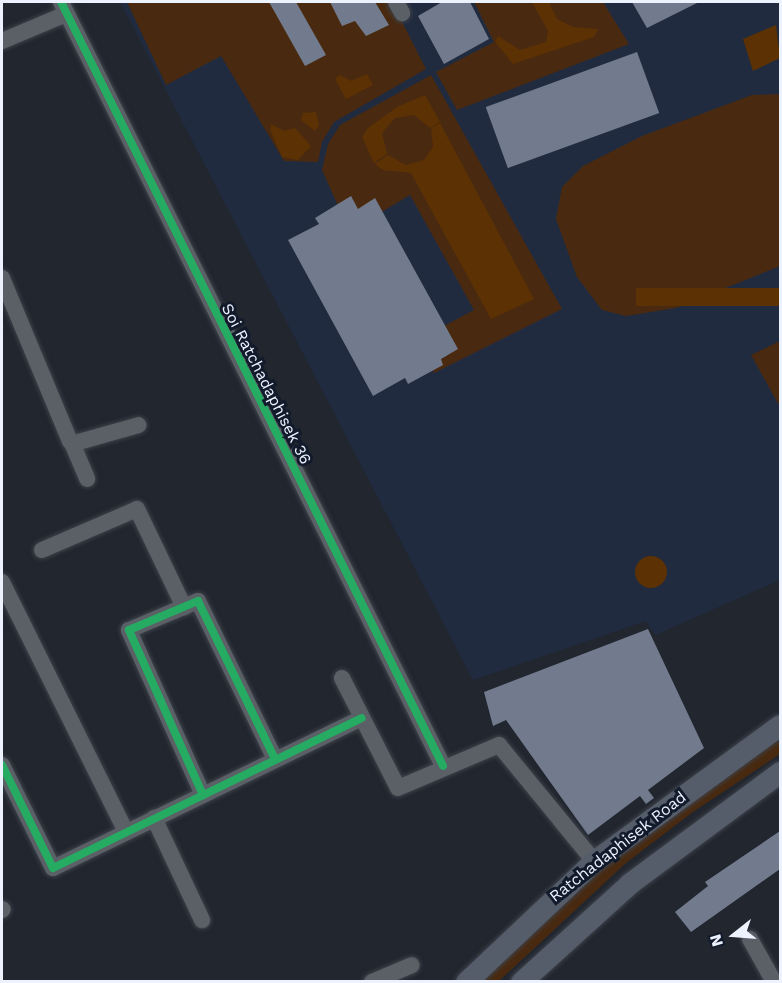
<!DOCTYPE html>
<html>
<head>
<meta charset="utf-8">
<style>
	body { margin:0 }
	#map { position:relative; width:782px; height:983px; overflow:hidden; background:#21262f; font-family:"Work Sans",sans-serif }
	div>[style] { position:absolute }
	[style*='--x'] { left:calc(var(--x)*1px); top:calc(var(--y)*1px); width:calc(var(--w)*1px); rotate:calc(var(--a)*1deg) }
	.built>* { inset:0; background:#202b40 }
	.green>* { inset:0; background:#492a10 }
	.water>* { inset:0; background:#5c3104; transform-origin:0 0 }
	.round { border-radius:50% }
	.building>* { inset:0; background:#727b8d; transform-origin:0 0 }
	.roads { filter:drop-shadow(0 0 2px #3d4149) drop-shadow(0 0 2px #3d4149) }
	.minor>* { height:16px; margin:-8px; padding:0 8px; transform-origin:8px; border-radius:8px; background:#5b6067 }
	.major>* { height:21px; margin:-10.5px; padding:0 10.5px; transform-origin:10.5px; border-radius:10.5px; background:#555c6a }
	.cycleway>* { height:8px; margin:-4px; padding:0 4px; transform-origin:4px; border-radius:4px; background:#26ab63 }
	span { translate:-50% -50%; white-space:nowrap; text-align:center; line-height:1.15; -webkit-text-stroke:6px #121b2b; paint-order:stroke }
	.street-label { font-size:16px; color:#ecf2fe }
	.frame { position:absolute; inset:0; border:3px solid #ecf2fe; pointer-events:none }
	.north { position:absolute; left:704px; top:905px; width:60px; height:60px; -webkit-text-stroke:4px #121b2b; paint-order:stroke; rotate:253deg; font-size:16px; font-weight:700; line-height:24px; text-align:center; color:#ecf2fe }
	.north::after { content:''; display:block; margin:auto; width:21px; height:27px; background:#ecf2fe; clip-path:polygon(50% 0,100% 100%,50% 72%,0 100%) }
</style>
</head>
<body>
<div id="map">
	<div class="built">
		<div style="clip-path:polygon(120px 2px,780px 2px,780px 580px,655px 635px,646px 621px,473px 680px)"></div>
	</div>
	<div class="green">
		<div style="clip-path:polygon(127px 2px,392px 2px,426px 69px,334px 122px,322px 142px,318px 162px,284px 161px,221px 56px,166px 85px)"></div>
		<div style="clip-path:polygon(474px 2px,603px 2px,629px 44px,457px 110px,436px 72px,494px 42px)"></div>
		<div style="clip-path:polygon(431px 75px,562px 309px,434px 373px,416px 341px,474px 310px,410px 195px,360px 225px,340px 210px,322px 170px,328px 144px,340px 125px)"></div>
		<div style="clip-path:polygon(780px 94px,780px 266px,676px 308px,626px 316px,602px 310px,577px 277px,556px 219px,562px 187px,583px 166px,642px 136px,752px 95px)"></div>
		<div style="clip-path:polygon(780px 341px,780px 407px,751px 355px)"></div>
		<div style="clip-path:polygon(780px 737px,780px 754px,693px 812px,626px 863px,499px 981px,480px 982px,583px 880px)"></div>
	</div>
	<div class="water">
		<div style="clip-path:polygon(532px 2px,549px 2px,557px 19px,573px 27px,598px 29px,594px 37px,513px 64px,495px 42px,498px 36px,520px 50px,546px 42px,548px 31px)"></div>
		<div style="clip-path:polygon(776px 25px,780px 58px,753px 71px,743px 39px)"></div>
		<div style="clip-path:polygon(367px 74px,373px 85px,346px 99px,335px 79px,340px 75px,351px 81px)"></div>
		<div style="clip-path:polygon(425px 95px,440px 122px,430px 128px,414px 115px,395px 118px,382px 133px,387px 154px,374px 163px,362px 137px,368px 128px,397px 107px)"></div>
		<div style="clip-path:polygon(316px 112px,319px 125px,315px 131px,301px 120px,303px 113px)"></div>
		<div style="clip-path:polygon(440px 123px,534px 299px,491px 319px,411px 173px,383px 170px,375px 164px,388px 155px,406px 165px,424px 160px,433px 147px,431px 128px)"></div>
		<div style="clip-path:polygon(271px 124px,284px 131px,295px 128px,311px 146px,298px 160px,282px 157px,270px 130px)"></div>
		<div style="left:780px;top:288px;width:18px;height:144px;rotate:90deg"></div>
		<div class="round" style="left:635px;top:556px;width:32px;height:32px"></div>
	</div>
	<div class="building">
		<div style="clip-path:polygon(269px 2px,296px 2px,326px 55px,305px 66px)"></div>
		<div style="clip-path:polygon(330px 2px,375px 2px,389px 25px,366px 36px,355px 21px,342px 26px)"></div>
		<div style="clip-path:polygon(442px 2px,470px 2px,489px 39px,444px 64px,418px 16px)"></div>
		<div style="clip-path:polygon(632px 2px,699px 2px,647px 28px)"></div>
		<div style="left:637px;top:52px;width:65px;height:161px;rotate:70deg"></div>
		<div style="clip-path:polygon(351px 196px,358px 209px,375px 198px,458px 349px,441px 359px,443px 365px,408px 384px,405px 378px,373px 396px,288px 240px,319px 224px,315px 218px)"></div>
		<div style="clip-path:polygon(648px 629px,704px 748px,648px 790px,654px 798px,646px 804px,640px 796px,588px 835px,506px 720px,493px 726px,484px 692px)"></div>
		<div style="clip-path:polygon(780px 831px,780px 869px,691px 932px,675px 912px,708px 886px,705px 882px)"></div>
	</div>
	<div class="roads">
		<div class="minor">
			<div style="--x:61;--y:2;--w:854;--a:63.43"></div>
			<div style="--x:396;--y:2;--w:13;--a:61"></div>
			<div style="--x:2;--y:41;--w:69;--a:-22.9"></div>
			<div style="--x:2;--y:278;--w:177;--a:67.4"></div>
			<div style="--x:70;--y:441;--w:5;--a:22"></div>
			<div style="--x:75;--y:443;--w:66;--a:-15.7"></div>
			<div style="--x:72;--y:443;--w:39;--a:67"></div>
			<div style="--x:42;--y:550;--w:103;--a:-23.3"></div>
			<div style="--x:137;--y:509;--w:109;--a:64.4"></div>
			<div style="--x:2;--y:582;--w:279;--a:63.6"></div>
			<div style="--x:342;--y:678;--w:123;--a:63"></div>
			<div style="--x:398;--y:788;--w:110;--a:-23.1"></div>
			<div style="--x:499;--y:745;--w:150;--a:50.7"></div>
			<div style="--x:2;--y:765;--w:115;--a:63.7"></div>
			<div style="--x:53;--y:868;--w:343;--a:-25.9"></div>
			<div style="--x:203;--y:795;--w:181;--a:-114.2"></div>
			<div style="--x:129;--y:630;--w:75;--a:-22.8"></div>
			<div style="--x:198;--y:601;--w:176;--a:64"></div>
			<div style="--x:154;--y:818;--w:113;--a:64.8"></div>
			<div style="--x:2;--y:910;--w:1;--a:-45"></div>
			<div style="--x:750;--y:939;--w:49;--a:60.8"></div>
			<div style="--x:372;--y:982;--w:43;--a:-23"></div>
		</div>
		<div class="major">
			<div style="--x:466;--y:982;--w:176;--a:-43.4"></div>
			<div style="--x:594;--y:861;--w:230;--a:-36.2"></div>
			<div style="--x:521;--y:982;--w:147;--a:-42.2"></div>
			<div style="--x:630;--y:883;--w:187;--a:-36.5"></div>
		</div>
	</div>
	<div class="cycleway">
		<div style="--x:61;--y:2;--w:854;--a:63.43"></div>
		<div style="--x:2;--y:765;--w:115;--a:63.7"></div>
		<div style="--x:53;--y:868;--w:343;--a:-25.9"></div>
		<div style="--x:203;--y:795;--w:181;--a:-114.2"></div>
		<div style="--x:129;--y:630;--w:75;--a:-22.8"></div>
		<div style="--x:198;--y:601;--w:176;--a:64"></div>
	</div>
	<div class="street-label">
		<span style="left:266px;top:384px;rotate:63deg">Soi Ratchadaphisek 36</span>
		<span style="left:618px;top:847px;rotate:-38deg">Ratchadaphisek Road</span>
	</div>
	<div class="frame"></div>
	<div class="north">N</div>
</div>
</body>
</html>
